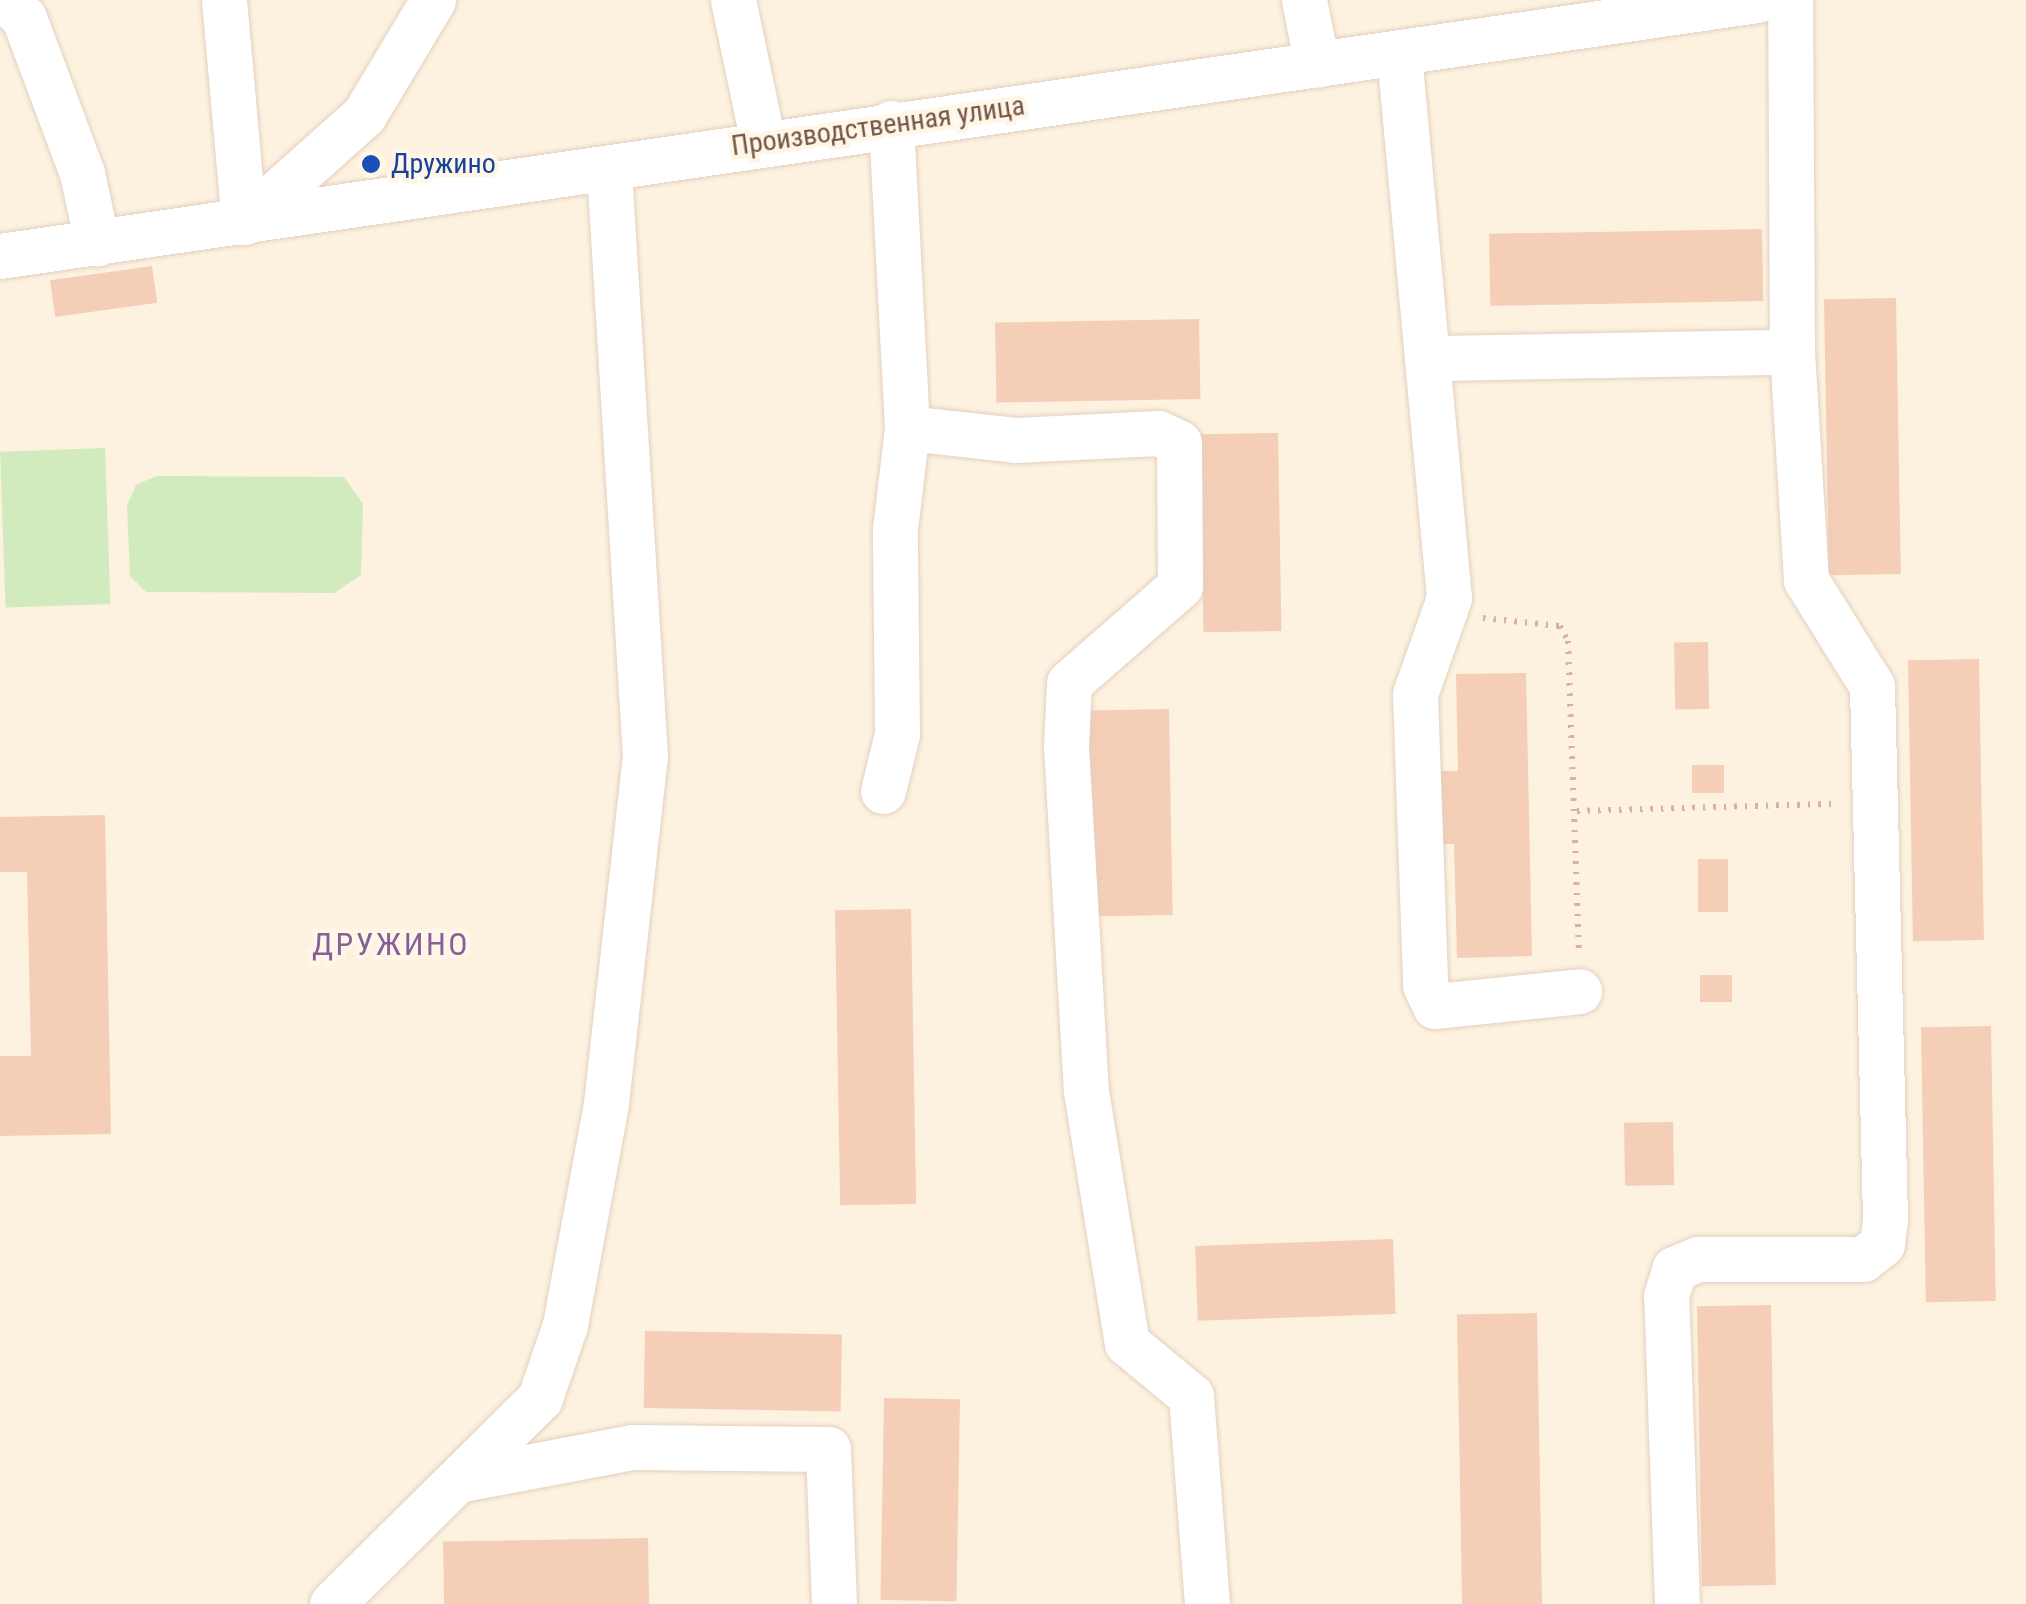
<!DOCTYPE html>
<html>
<head>
<meta charset="utf-8">
<style>
	body { margin:0 }
	#map { position:relative; width:2026px; height:1604px; overflow:hidden; background:#fdf2e0; font-family:"Roboto Condensed",sans-serif }
	div>[style] { position:absolute }
	[style*='--x'] { left:calc(var(--x)*1px); top:calc(var(--y)*1px); width:calc(var(--w)*1px); rotate:calc(var(--a)*1deg) }
	.green>* { inset:0; background:#d1ebbe; transform-origin:0 0 }
	.building>* { inset:0; background:#f4ceb7; transform-origin:0 0 }
	.path>* { height:6px; margin-top:-3px; transform-origin:0; background:repeating-linear-gradient(90deg,#d9b29a 0 2.5px,transparent 0 10.5px) }
	.roads { filter:drop-shadow(0 0 2px #e4cfbf) drop-shadow(0 0 2px #e4cfbf) }
	.minor>* { height:45px; margin:-22.5px; padding:0 22.5px; transform-origin:22.5px; border-radius:22.5px; background:#fff }
	.dots>* { width:28px; height:28px; translate:-50% -50%; box-sizing:border-box; border:5px solid #fff6e8; border-radius:50% }
	span { translate:-50% -50%; white-space:nowrap; text-align:center; line-height:1.15; -webkit-text-stroke:9px #fff6e8; paint-order:stroke }
	.street-label { font-size:28px; color:#755646 }
	.transit-label { font-size:28px; color:#164399 }
	.left { translate:0 -50%; text-align:left }
	.quarter-label { font-size:32px; color:#866199; letter-spacing:2.5px }
</style>
</head>
<body>
<div id="map">
	<div class="green">
		<div style="left:105px;top:448px;width:156px;height:105px;rotate:88deg"></div>
		<div style="clip-path:polygon(156px 476px,344px 477px,363px 504px,361px 575px,334px 593px,146px 592px,130px 576px,127px 506px,136px 485px)"></div>
	</div>
	<div class="building">
		<div style="left:1762px;top:229px;width:72px;height:273px;rotate:89deg"></div>
		<div style="left:152px;top:266px;width:37px;height:103px;rotate:82deg"></div>
		<div style="left:1896px;top:298px;width:276px;height:72px;rotate:89deg"></div>
		<div style="left:1199px;top:319px;width:80px;height:204px;rotate:89deg"></div>
		<div style="left:1278px;top:433px;width:198px;height:78px;rotate:89deg"></div>
		<div style="left:1708px;top:642px;width:67px;height:34px;rotate:89deg"></div>
		<div style="left:1979px;top:659px;width:281px;height:71px;rotate:89deg"></div>
		<div style="clip-path:polygon(1526px 673px,1532px 956px,1457px 958px,1454px 844px,1435px 844px,1433px 771px,1458px 771px,1456px 674px)"></div>
		<div style="left:1169px;top:709px;width:206px;height:82px;rotate:89deg"></div>
		<div style="left:1692px;top:765px;width:32px;height:28px"></div>
		<div style="clip-path:polygon(105px 815px,111px 1134px,0 1136px,0 1056px,31px 1056px,27px 872px,0 872px,0 817px)"></div>
		<div style="left:1698px;top:859px;width:30px;height:53px"></div>
		<div style="left:911px;top:909px;width:295px;height:76px;rotate:89deg"></div>
		<div style="left:1700px;top:975px;width:32px;height:27px"></div>
		<div style="left:1991px;top:1026px;width:275px;height:70px;rotate:89deg"></div>
		<div style="left:1673px;top:1122px;width:63px;height:49px;rotate:89deg"></div>
		<div style="left:1393px;top:1239px;width:75px;height:198px;rotate:88deg"></div>
		<div style="left:1771px;top:1305px;width:280px;height:74px;rotate:89deg"></div>
		<div style="left:1537px;top:1313px;width:291px;height:80px;rotate:89deg"></div>
		<div style="left:645px;top:1331px;width:197px;height:77px;rotate:1deg"></div>
		<div style="left:884px;top:1398px;width:76px;height:202px;rotate:1deg"></div>
		<div style="left:648px;top:1538px;width:66px;height:205px;rotate:89deg"></div>
	</div>
	<div class="path">
		<div style="--x:1483;--y:618;--w:77;--a:5.9"></div>
		<div style="--x:1560;--y:626;--w:17;--a:62"></div>
		<div style="--x:1568;--y:641;--w:312;--a:88"></div>
		<div style="--x:1577;--y:811;--w:257;--a:-1.6"></div>
	</div>
	<div class="roads">
		<div class="minor">
			<div style="--x:5;--y:0;--w:26;--a:43"></div>
			<div style="--x:24;--y:18;--w:165;--a:69.5"></div>
			<div style="--x:82;--y:173;--w:72;--a:77.9"></div>
			<div style="--x:224;--y:0;--w:223;--a:84.9"></div>
			<div style="--x:733;--y:0;--w:145;--a:78.1"></div>
			<div style="--x:1304;--y:0;--w:66;--a:78.7"></div>
			<div style="--x:1399;--y:54;--w:546;--a:84.75"></div>
			<div style="--x:1449;--y:598;--w:102;--a:109.5"></div>
			<div style="--x:1415;--y:694;--w:291;--a:88"></div>
			<div style="--x:1425;--y:985;--w:23;--a:65"></div>
			<div style="--x:1435;--y:1006;--w:145;--a:-5.9"></div>
			<div style="--x:891;--y:123;--w:305;--a:87"></div>
			<div style="--x:907;--y:428;--w:109;--a:6.3"></div>
			<div style="--x:1015;--y:440;--w:143;--a:-2.8"></div>
			<div style="--x:1158;--y:433;--w:23;--a:25"></div>
			<div style="--x:1179;--y:443;--w:143;--a:89.6"></div>
			<div style="--x:1180;--y:586;--w:147;--a:138.9"></div>
			<div style="--x:1069;--y:683;--w:63;--a:92.7"></div>
			<div style="--x:1066;--y:746;--w:346;--a:86.7"></div>
			<div style="--x:1086;--y:1091;--w:255;--a:80.8"></div>
			<div style="--x:1127;--y:1343;--w:83;--a:39.6"></div>
			<div style="--x:1191;--y:1396;--w:209;--a:85.6"></div>
			<div style="--x:244;--y:222;--w:161;--a:-41.7"></div>
			<div style="--x:364;--y:115;--w:134;--a:-59"></div>
			<div style="--x:0;--y:256;--w:1776;--a:-8.29"></div>
			<div style="--x:1433;--y:358;--w:359;--a:-1"></div>
			<div style="--x:883;--y:791;--w:59;--a:-76.2"></div>
			<div style="--x:897;--y:734;--w:205;--a:-90.6"></div>
			<div style="--x:895;--y:529;--w:102;--a:-83.2"></div>
			<div style="--x:458;--y:1480;--w:178;--a:-10.7"></div>
			<div style="--x:633;--y:1447;--w:195;--a:0.6"></div>
			<div style="--x:828;--y:1449;--w:155;--a:87.8"></div>
			<div style="--x:332;--y:1604;--w:293;--a:-44.7"></div>
			<div style="--x:540;--y:1398;--w:77;--a:-71.1"></div>
			<div style="--x:565;--y:1325;--w:226;--a:-79.5"></div>
			<div style="--x:606;--y:1103;--w:348;--a:-83.6"></div>
			<div style="--x:645;--y:757;--w:588;--a:-93.51"></div>
			<div style="--x:1677;--y:1604;--w:308;--a:-92"></div>
			<div style="--x:1666;--y:1296;--w:28;--a:-73"></div>
			<div style="--x:1674;--y:1269;--w:26;--a:-23"></div>
			<div style="--x:1698;--y:1259;--w:165;--a:0"></div>
			<div style="--x:1863;--y:1259;--w:24;--a:-38"></div>
			<div style="--x:1882;--y:1244;--w:26;--a:-83"></div>
			<div style="--x:1885;--y:1218;--w:532;--a:-91.4"></div>
			<div style="--x:1872;--y:686;--w:125;--a:-121.9"></div>
			<div style="--x:1806;--y:580;--w:228;--a:-93.5"></div>
			<div style="--x:1792;--y:352;--w:352;--a:-90.3"></div>
		</div>
	</div>
	<div class="dots">
		<div style="left:371px;top:164px;background:#1a4fb4"></div>
	</div>
	<div class="street-label">
		<span style="left:878px;top:126px;rotate:-8deg">Производственная улица</span>
	</div>
	<div class="transit-label">
		<span class="left" style="left:391px;top:164px">Дружино</span>
	</div>
	<div class="quarter-label">
		<span style="left:391px;top:944px">ДРУЖИНО</span>
	</div>
</div>
</body>
</html>
